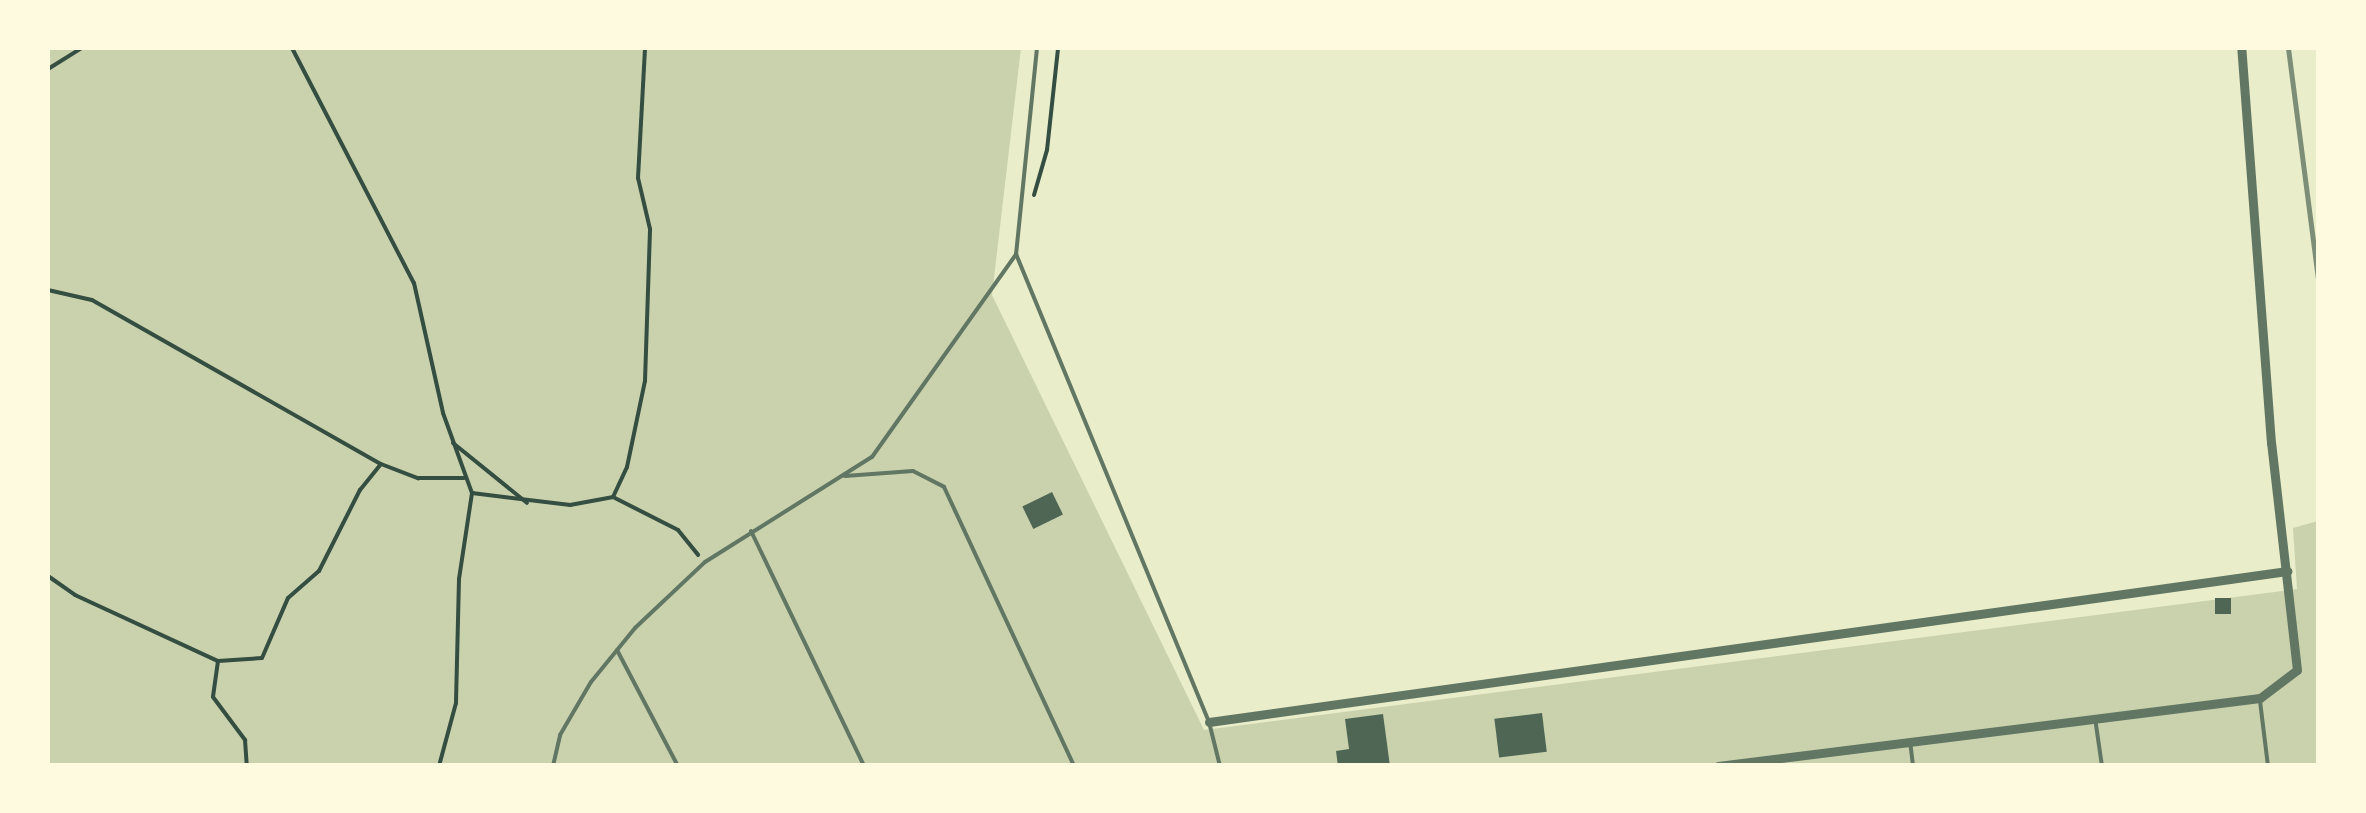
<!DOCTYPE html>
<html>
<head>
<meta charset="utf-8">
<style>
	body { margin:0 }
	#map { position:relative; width:2366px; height:813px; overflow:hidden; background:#e9edc9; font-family:Helvetica,sans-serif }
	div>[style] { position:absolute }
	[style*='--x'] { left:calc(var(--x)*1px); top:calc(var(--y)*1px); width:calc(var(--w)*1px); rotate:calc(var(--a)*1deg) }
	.green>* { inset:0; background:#cad2ad }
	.building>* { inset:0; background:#4f6655; transform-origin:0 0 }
	.path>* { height:4px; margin:-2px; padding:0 2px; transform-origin:2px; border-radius:2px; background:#344e41 }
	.service>* { height:4px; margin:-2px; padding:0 2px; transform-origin:2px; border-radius:2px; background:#617663 }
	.minor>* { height:9px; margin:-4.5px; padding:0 4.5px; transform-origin:4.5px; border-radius:4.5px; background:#617663 }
	.rail>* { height:5px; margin:-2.5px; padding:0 2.5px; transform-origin:2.5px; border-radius:2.5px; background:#7c8e77 }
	span { translate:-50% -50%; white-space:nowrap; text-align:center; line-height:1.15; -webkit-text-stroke:8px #fefae0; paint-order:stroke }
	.frame { position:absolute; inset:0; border:50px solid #fefae0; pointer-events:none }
</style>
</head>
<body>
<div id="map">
	<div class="green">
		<div style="clip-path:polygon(48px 48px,1021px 48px,992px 295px,1204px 730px,2297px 589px,2293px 528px,2318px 521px,2318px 765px,48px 765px)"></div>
	</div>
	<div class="building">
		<div style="left:1052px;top:492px;width:25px;height:33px;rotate:64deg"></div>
		<div style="left:2215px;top:598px;width:16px;height:16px"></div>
		<div style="left:1542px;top:713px;width:39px;height:48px;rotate:83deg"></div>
		<div style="clip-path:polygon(1383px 714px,1390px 766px,1338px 766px,1336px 751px,1349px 749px,1345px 719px)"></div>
	</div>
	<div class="path">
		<div style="--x:292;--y:48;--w:265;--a:62.6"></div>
		<div style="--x:414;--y:283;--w:133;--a:77.4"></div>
		<div style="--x:443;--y:413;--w:85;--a:70.1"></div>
		<div style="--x:472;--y:493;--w:87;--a:98.6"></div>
		<div style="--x:459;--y:579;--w:124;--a:91.4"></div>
		<div style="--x:456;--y:703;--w:65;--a:105.1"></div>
		<div style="--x:48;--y:69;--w:39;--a:-32"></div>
		<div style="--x:1034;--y:195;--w:47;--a:-73.9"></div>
		<div style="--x:1047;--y:150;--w:103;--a:-83.8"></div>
		<div style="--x:48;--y:290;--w:45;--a:12.8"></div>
		<div style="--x:92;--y:300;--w:332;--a:29.6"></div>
		<div style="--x:381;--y:464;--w:40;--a:21"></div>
		<div style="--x:418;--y:478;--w:46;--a:0"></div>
		<div style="--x:453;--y:443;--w:95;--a:39"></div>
		<div style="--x:472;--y:493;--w:99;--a:7"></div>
		<div style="--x:570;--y:505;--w:44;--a:-10.5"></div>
		<div style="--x:613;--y:497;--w:33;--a:-65"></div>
		<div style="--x:627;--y:467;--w:88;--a:-78.2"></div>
		<div style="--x:645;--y:381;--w:152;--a:-88.1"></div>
		<div style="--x:650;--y:229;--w:52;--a:-103.2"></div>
		<div style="--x:638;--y:178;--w:130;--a:-86.9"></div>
		<div style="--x:613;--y:497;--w:73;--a:26.9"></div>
		<div style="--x:678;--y:530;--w:32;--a:51"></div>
		<div style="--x:48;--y:576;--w:33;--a:35"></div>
		<div style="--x:75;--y:595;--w:157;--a:24.8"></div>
		<div style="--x:218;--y:661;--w:36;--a:98"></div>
		<div style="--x:213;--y:697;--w:54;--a:53.3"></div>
		<div style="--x:245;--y:740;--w:26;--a:86"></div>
		<div style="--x:218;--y:661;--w:44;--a:-3.9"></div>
		<div style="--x:262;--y:658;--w:65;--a:-66.6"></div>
		<div style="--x:288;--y:598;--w:41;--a:-41.1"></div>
		<div style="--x:319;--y:571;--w:91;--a:-63.2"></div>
		<div style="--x:360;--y:490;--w:33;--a:-51"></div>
	</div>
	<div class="service">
		<div style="--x:1037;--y:48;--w:207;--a:95.8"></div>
		<div style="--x:1016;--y:254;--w:506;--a:67.59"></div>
		<div style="--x:1209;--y:722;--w:45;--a:76"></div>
		<div style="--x:845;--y:476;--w:68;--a:-4.2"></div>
		<div style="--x:913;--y:471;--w:35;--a:27"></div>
		<div style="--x:944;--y:487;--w:308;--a:65"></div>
		<div style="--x:751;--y:531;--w:261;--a:64.3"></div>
		<div style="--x:617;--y:650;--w:131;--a:62.3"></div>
		<div style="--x:2260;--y:701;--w:65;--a:83"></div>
		<div style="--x:2095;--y:718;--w:49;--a:81.7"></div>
		<div style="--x:1910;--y:741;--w:25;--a:83"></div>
		<div style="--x:553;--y:766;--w:32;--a:-77"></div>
		<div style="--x:560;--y:735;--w:61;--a:-59.7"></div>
		<div style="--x:591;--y:682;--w:70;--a:-50.8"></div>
		<div style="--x:635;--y:628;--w:96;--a:-43.3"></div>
		<div style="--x:705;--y:562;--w:197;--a:-32.2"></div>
		<div style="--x:872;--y:457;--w:249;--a:-54.6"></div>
	</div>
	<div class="minor">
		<div style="--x:1209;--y:722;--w:1089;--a:-7.97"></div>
		<div style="--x:1718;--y:766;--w:546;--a:-7.15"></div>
		<div style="--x:2260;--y:698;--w:46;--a:-37.1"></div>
		<div style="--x:2297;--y:670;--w:228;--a:-96.5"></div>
		<div style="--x:2271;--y:443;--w:396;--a:-94.3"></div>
	</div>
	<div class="rail">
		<div style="--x:2288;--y:48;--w:234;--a:82.6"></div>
	</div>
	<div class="frame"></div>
</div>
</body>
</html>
